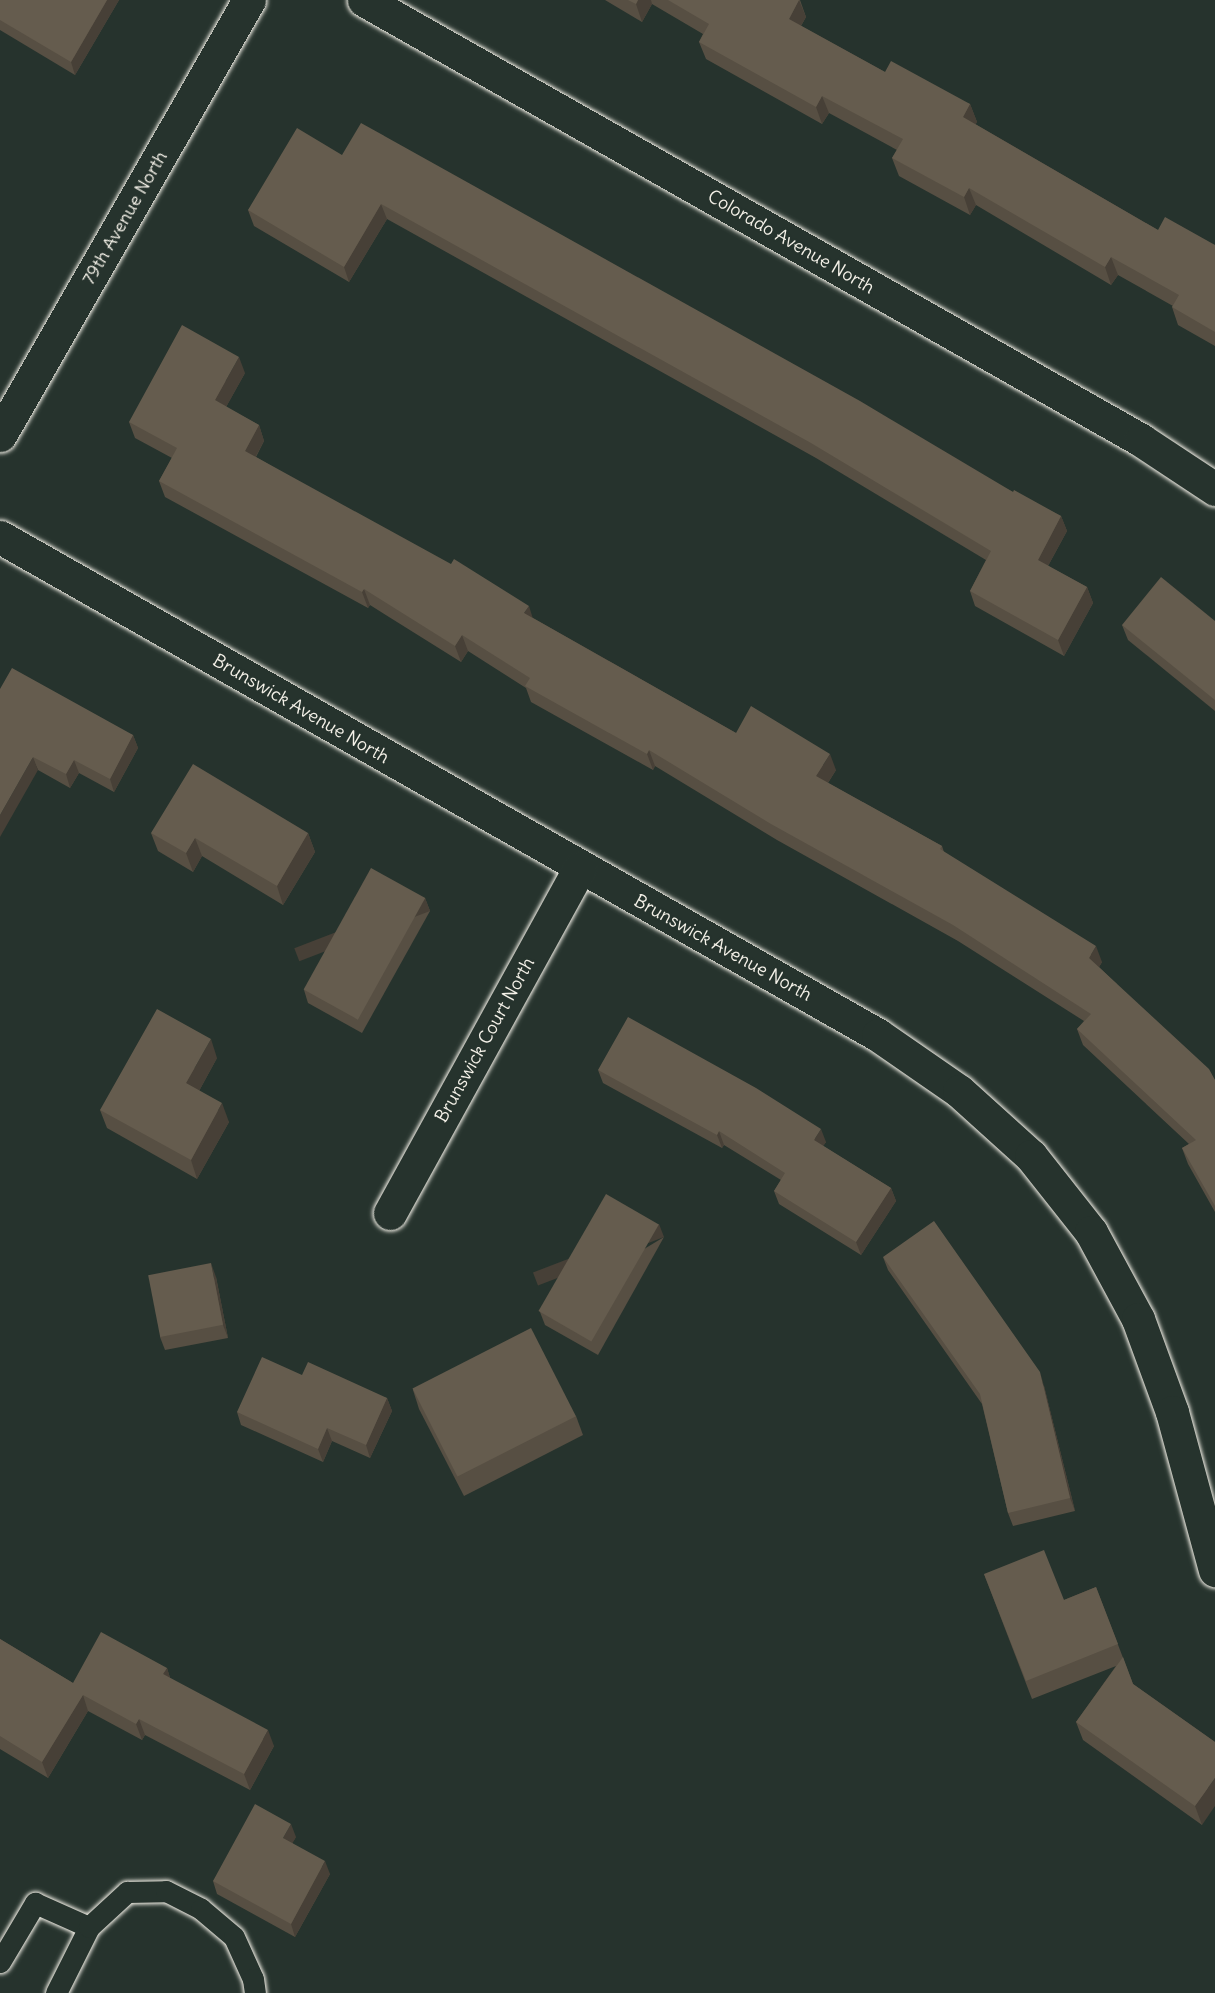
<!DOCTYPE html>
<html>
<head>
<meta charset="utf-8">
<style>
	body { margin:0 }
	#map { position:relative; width:1215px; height:1993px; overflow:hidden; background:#26332d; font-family:Delius,sans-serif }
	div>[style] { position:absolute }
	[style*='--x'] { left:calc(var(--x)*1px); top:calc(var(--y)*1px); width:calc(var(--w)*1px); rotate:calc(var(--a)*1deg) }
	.roads { filter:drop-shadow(0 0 2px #f4f1e8) drop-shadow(0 0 2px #f4f1e8) }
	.service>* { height:21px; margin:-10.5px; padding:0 10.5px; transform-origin:10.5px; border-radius:10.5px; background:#26332d }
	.minor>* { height:33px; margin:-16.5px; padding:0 16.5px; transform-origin:16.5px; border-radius:16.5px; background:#26332d }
	.wall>* { inset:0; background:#574f43 }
	.shaded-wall>* { inset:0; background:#474037; transform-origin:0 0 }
	.building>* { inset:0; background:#655c4e; transform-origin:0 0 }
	span { translate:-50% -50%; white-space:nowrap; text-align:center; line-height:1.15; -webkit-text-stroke:4.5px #26332d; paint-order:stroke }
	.street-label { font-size:18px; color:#f4f1e8 }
</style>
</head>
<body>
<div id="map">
	<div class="roads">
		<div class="service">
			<div style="--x:0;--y:1962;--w:69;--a:-59.3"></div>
			<div style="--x:35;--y:1903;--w:59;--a:24"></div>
			<div style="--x:56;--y:1993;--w:74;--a:-63.4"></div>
			<div style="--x:89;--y:1927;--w:52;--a:-42.6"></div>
			<div style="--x:127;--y:1892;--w:39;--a:-1"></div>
			<div style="--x:166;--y:1891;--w:39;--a:27"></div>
			<div style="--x:201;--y:1909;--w:43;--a:40.3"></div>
			<div style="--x:234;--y:1937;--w:46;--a:65.7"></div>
			<div style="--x:253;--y:1979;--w:14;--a:82"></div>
		</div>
		<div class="minor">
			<div style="--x:364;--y:0;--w:893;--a:29.52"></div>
			<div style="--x:1141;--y:440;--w:89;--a:33.5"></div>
			<div style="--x:0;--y:435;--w:501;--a:-60.21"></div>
			<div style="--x:0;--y:537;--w:1009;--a:29.56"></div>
			<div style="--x:878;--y:1035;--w:98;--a:34.7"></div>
			<div style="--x:959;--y:1091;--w:97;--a:42.1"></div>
			<div style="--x:1031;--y:1156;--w:97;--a:51.7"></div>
			<div style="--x:1091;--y:1232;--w:99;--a:61.6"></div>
			<div style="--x:1138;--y:1319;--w:99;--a:69.9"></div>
			<div style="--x:1172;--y:1412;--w:164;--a:74.8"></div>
			<div style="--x:390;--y:1213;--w:394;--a:-61.2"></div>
		</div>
	</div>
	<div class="wall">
		<div style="clip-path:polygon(0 0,119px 0,75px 75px,0 30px)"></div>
		<div style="clip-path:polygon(605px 0,800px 0,806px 17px,801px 26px,885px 72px,970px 104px,977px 122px,975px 124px,1158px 230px,1215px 245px,1215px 346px,1178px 325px,1172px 307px,1173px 306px,1118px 275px,1111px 285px,976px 205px,970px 215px,899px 176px,892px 158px,897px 150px,829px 113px,822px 124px,706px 59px,699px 42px,703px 34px,652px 4px,642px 22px)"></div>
		<div style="clip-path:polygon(342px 155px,1013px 492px,1061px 516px,1067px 531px,1048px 566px,1087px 587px,1093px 603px,1064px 656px,975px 606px,970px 591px,986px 560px,816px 458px,387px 219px,349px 282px,254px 226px,248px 210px)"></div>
		<div style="clip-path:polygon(245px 373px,226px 407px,259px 425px,264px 441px,256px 457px,533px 618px,736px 733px,836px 770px,828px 783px,942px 846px,944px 852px,1102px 962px,1099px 967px,1215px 1080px,1215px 1212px,1188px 1164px,1182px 1148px,1189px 1144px,1083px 1045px,1077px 1029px,1084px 1021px,958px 941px,777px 840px,655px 766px,653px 770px,531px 702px,526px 688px,468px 651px,461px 662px,370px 605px,368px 608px,165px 497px,159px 481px,172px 458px,135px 438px,129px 422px)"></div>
		<div style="clip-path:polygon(1215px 621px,1215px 711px,1128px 640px,1122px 625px)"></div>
		<div style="clip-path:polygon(0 689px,133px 735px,138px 748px,114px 792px,79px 773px,70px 788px,38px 770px)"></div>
		<div style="clip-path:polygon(151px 833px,308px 833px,315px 852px,283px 905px,202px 856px,193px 872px,158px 851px)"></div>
		<div style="clip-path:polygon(425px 898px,430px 911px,362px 1033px,308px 1003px,304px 990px)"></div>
		<div style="clip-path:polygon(217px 1058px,199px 1091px,229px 1122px,197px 1179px,107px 1128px,100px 1110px)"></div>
		<div style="clip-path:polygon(598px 1070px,826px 1142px,823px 1146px,891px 1188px,896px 1201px,861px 1255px,779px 1204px,774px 1191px,781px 1180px,724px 1145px,722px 1148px,603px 1083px)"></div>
		<div style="clip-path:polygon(664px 1237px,598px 1355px,545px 1325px,540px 1312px)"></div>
		<div style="clip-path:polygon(883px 1257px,1044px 1386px,1075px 1511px,1013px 1526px,1008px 1513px,982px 1404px,888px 1270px)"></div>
		<div style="clip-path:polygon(216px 1277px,228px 1338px,165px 1350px,160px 1337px)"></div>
		<div style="clip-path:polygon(302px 1375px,387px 1398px,392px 1411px,370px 1458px,332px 1441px,323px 1462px,241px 1425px,237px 1412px)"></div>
		<div style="clip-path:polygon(413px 1390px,576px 1416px,583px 1435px,464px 1496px,419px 1409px)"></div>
		<div style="clip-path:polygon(984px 1574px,1064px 1600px,1096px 1587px,1133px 1684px,1215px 1742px,1202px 1825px,1083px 1740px,1076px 1722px,1116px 1666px,1032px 1699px)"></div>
		<div style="clip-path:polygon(0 1639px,73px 1683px,167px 1668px,170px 1678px,274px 1746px,250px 1790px,145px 1735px,142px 1740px,88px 1711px,48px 1778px,0 1749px)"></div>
		<div style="clip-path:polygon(296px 1837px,292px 1843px,330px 1874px,295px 1937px,217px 1894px,213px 1881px)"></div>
	</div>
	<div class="shaded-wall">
		<div style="clip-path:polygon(107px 0,119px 0,75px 75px,71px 62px)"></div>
		<div style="clip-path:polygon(638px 0,651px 0,652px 4px,642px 22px,636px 4px)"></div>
		<div style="clip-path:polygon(799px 0,806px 17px,795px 36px,789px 19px)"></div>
		<div style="clip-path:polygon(822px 96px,829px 113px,822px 124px,816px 107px)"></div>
		<div style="clip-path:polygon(970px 104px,977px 122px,970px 135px,963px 117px)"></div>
		<div style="clip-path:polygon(969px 188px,976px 205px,970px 215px,964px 197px)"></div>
		<div style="clip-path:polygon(381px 204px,387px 219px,349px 282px,344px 267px)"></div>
		<div style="clip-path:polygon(1111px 257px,1118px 275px,1111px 285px,1105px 267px)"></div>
		<div style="clip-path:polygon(239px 357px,245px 373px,221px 416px,215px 400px)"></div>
		<div style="clip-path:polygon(259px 425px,264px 441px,250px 467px,245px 451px)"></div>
		<div style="clip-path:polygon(1061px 516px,1067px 531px,1043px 575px,1038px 560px)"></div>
		<div style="clip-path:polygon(1087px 587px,1093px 603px,1064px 656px,1058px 640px)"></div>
		<div style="clip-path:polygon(364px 589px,370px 605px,368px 608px,362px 592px)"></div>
		<div style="clip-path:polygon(529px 606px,534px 622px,524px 613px)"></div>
		<div style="clip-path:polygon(462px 635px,468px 651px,461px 662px,455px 646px)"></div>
		<div style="clip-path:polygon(133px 735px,138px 748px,114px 792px,110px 779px)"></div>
		<div style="clip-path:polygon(649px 750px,655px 766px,653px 770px,647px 754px)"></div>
		<div style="clip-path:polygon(830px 754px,836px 770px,822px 792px,816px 776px)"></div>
		<div style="clip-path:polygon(33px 757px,38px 770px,0 837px,0 815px)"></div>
		<div style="clip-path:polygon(74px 760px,79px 773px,70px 788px,66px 774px)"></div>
		<div style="clip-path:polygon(308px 833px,315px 852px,283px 905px,277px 886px)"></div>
		<div style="clip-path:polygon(195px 838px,202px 856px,193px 872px,186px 853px)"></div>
		<div style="left:425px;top:898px;width:14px;height:140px;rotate:69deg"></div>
		<div style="clip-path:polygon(1096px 946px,1102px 962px,1095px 974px,1089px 958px)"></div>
		<div style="clip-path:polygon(211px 1039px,217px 1058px,193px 1102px,186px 1083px)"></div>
		<div style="clip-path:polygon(222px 1103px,229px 1122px,197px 1179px,191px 1160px)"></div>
		<div style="clip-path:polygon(821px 1129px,826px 1142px,818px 1153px,814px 1140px)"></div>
		<div style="clip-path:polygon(719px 1131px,724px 1145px,722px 1148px,717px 1135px)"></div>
		<div style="clip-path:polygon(891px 1188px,896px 1201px,861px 1255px,856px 1242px)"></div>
		<div style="left:659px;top:1224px;width:14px;height:135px;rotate:69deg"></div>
		<div style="clip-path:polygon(211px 1263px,216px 1277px,228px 1338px,223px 1325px)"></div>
		<div style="clip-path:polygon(1040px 1372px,1044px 1386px,1075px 1511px,1070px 1498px)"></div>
		<div style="clip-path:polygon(387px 1398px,392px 1411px,370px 1458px,366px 1445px)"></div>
		<div style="clip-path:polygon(327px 1428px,332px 1441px,323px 1462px,318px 1449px)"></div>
		<div style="clip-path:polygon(167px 1668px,172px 1684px,163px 1674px)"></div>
		<div style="clip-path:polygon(83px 1695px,88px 1711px,48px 1778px,42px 1762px)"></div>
		<div style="clip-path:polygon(139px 1719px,145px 1735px,142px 1740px,136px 1724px)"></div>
		<div style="clip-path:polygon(268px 1730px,274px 1746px,250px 1790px,244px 1774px)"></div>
		<div style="clip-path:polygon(1215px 1778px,1215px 1806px,1202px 1825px,1195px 1806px)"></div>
		<div style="clip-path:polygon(291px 1824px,296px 1837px,288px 1851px,283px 1838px)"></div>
		<div style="clip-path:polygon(325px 1861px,330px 1874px,295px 1937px,291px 1924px)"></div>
	</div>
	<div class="building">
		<div style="clip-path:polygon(0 0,107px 0,71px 62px,0 20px)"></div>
		<div style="clip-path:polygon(628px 0,638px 0,636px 4px)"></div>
		<div style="clip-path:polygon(668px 0,799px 0,789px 19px,885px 72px,891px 61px,970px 104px,963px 117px,1158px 230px,1165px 217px,1215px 245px,1215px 332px,1172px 307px,1179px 295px,1111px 257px,1105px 267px,969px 188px,964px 197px,892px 158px,903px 139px,822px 96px,816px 107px,699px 42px,709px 24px)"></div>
		<div style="clip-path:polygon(361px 123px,860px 401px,1013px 492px,1014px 490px,1061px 516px,1038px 560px,1087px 587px,1058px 640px,970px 591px,991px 551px,811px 443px,381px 204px,344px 267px,248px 210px,297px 128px,342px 155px)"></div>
		<div style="clip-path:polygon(182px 325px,239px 357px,215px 400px,259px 425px,245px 451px,451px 564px,454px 559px,529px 606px,524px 613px,736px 733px,751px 706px,830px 754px,816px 776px,942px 846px,940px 849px,1096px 946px,1089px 958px,1209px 1069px,1215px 1080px,1215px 1206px,1182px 1148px,1196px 1140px,1077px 1029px,1091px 1014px,953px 925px,771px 824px,649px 750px,647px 754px,525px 686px,530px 678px,462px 635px,455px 646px,364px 589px,362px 592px,159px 481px,177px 448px,129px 422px)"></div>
		<div style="clip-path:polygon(1161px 577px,1215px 621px,1215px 700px,1122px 625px)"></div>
		<div style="clip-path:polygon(12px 668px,133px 735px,110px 779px,74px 760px,66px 774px,33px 757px,0 815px,0 689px)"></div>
		<div style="clip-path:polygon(193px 764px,308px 833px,277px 886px,195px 838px,186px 853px,151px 833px)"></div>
		<div style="left:371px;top:868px;width:62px;height:139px;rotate:29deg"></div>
		<div style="clip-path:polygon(157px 1009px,211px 1039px,186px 1083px,222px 1103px,191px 1160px,100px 1110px)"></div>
		<div style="clip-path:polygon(628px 1017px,756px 1088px,821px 1129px,814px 1140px,891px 1188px,856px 1242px,774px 1191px,785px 1173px,719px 1131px,717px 1135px,598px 1070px)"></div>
		<div style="left:606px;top:1194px;width:61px;height:135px;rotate:30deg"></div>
		<div style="clip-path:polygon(934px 1221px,1040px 1372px,1070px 1498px,1008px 1513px,980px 1394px,883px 1257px)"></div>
		<div style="left:211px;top:1263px;width:63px;height:64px;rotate:79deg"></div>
		<div style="left:531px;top:1328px;width:99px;height:133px;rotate:63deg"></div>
		<div style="clip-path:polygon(262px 1357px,302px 1375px,308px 1362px,387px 1398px,366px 1445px,327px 1428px,318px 1449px,237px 1412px)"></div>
		<div style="clip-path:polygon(1044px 1550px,1064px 1600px,1096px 1587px,1118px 1644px,1026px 1681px,984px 1574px)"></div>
		<div style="clip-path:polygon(101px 1632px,167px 1668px,163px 1674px,268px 1730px,244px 1774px,139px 1719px,136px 1724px,83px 1695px,42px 1762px,0 1736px,0 1639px,73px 1683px)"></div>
		<div style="clip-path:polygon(1123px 1657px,1133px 1684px,1215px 1742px,1215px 1778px,1195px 1806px,1076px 1722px)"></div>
		<div style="clip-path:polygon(255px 1804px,291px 1824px,283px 1838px,325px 1861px,291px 1924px,213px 1881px)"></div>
	</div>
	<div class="street-label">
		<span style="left:125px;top:218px;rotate:-60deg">79th Avenue North</span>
		<span style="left:791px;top:242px;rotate:30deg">Colorado Avenue North</span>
		<span style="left:301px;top:709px;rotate:30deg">Brunswick Avenue North</span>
		<span style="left:723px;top:948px;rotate:29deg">Brunswick Avenue North</span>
		<span style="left:485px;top:1040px;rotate:-61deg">Brunswick Court North</span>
	</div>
</div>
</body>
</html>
